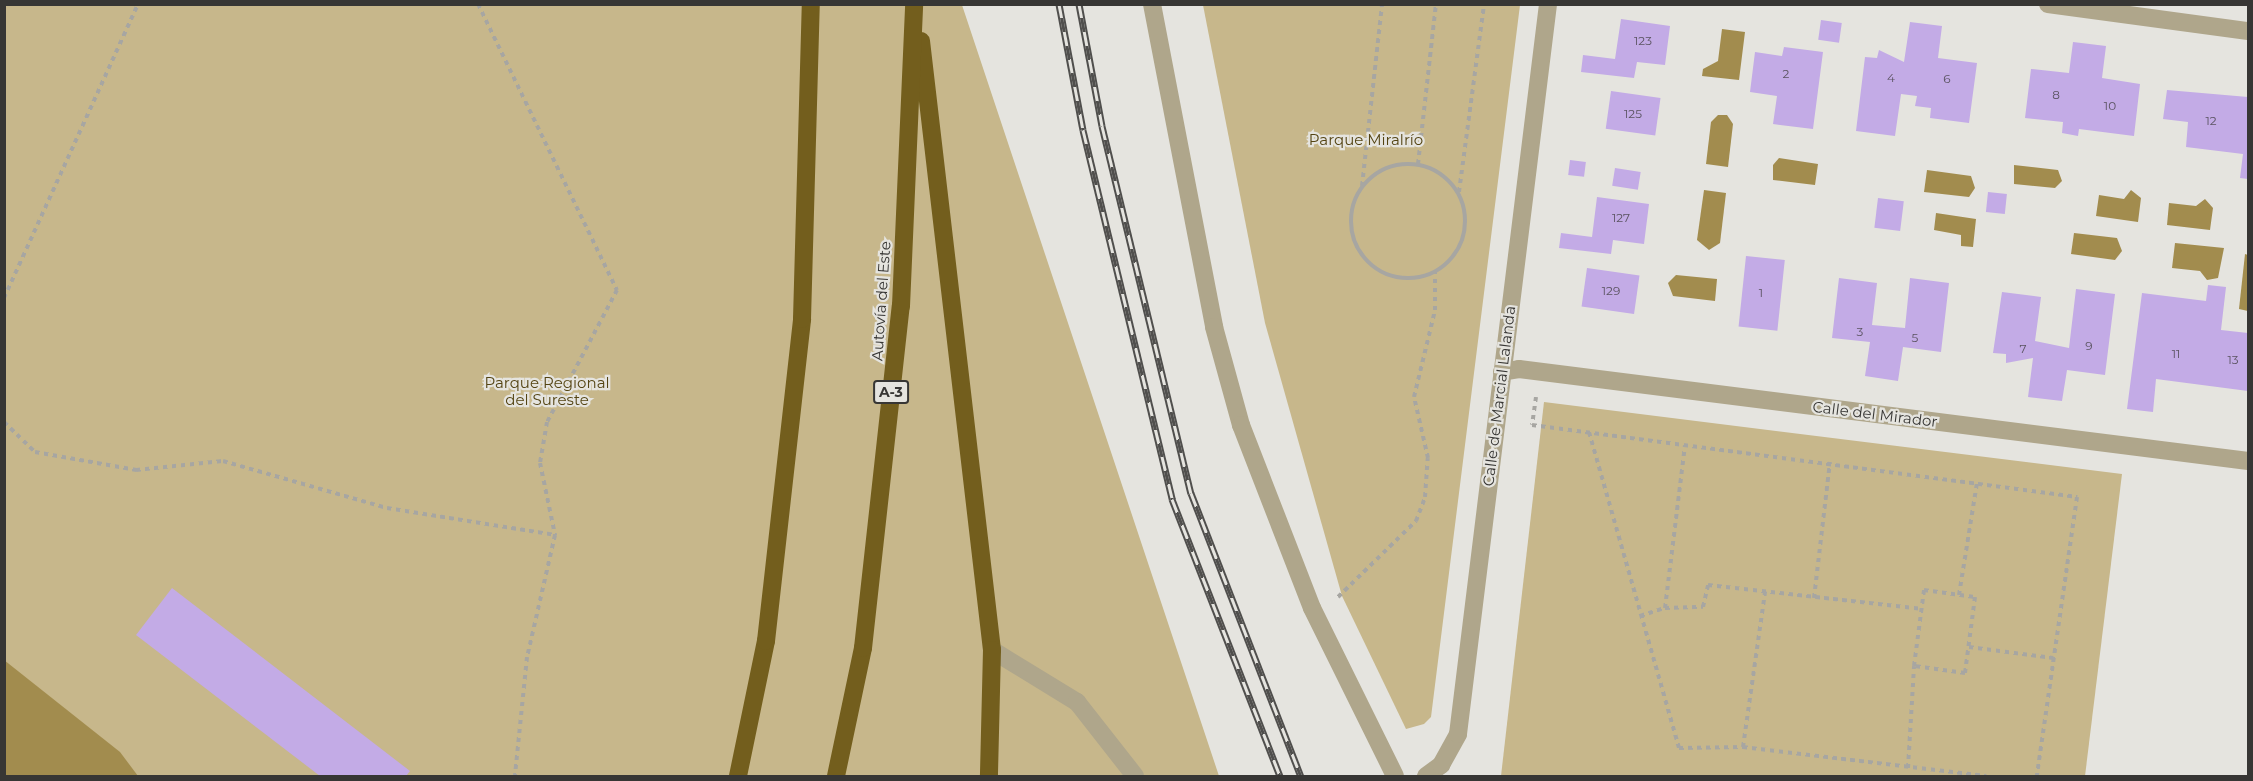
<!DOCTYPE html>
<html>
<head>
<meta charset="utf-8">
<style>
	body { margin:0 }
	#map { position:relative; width:2253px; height:781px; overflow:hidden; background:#e5e4df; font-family:Montserrat,sans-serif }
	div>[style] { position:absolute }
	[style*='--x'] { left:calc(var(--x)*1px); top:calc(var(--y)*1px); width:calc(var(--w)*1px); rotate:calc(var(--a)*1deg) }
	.green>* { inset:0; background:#c7b78b }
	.water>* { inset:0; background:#a28c4e }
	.building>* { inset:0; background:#c3abe6; transform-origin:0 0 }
	.path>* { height:4px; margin-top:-2px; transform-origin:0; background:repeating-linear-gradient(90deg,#a7a6a2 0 4.5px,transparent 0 9px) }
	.path>.ring { margin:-2px; padding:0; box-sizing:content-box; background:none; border:4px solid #a7a6a2; border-radius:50% }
	.minor>* { height:18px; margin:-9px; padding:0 9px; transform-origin:9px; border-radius:9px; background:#afa68b }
	.highway>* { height:18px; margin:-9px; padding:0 9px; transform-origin:9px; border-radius:9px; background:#735e1d }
	.rail>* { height:7px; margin-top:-3.5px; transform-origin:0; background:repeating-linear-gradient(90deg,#e5e4df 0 14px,#504f4d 0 28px); box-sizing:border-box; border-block:2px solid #504f4d }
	span { translate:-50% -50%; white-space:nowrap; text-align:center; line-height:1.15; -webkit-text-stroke:4.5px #e5e4df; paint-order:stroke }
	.number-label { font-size:12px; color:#5a5360 }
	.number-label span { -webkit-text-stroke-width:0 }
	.shield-label span { padding:2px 4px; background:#e5e4df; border:2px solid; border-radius:4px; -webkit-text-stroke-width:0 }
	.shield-label { font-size:14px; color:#373634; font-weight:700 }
	.park-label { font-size:15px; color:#544413 }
	.street-label { font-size:15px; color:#373634 }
	.frame { position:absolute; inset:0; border:6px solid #373634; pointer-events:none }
</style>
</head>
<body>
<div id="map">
	<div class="green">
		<div style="clip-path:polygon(5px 5px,962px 5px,1219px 776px,5px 776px)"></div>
		<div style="clip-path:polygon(1203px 5px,1520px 5px,1431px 717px,1424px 724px,1406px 729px,1342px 596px,1265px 323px)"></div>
		<div style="clip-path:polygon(1544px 402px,2122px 474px,2085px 776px,1501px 776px)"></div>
	</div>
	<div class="water">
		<div style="clip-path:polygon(1722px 29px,1745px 32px,1739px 80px,1702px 76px,1703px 69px,1718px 61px)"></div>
		<div style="clip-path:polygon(1718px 115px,1727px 115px,1733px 124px,1728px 167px,1706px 164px,1711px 122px)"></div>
		<div style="clip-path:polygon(1779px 158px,1818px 164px,1815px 185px,1773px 180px,1773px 165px)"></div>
		<div style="clip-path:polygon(2014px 165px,2058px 170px,2062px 181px,2055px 188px,2014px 184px)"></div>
		<div style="clip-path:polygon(1927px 170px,1971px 176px,1975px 188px,1969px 197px,1924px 192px)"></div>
		<div style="clip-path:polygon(1704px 190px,1726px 193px,1720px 243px,1709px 250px,1697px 240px)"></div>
		<div style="clip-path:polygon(2131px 190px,2141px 198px,2138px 222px,2096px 216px,2099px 195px,2124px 199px)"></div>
		<div style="clip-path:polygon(2205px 199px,2213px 208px,2210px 230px,2167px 225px,2169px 203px,2196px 206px)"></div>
		<div style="clip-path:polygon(1936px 213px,1976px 219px,1973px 247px,1961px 246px,1961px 235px,1934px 230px)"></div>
		<div style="clip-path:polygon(2074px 233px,2117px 238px,2122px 251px,2115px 260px,2071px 254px)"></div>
		<div style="clip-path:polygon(2175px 243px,2224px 248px,2218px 278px,2207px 280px,2200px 271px,2172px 268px)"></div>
		<div style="clip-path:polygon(2245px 254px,2248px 255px,2248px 311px,2239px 309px)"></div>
		<div style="clip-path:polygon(1676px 275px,1717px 279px,1715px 301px,1673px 296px,1668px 283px)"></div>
		<div style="clip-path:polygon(4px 660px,120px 752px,138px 776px,5px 776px)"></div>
	</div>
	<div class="building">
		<div style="clip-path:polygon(1621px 19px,1670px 26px,1665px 65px,1637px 62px,1634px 78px,1581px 72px,1583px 55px,1615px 59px)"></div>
		<div style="left:1821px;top:20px;width:21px;height:20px;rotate:8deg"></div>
		<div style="clip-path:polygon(1910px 22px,1942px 26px,1938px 58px,1977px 63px,1969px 123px,1930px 118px,1931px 108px,1915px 106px,1917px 96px,1901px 94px,1895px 136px,1856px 131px,1865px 57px,1877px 58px,1879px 50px,1904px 62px)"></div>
		<div style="clip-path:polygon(2073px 42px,2106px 46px,2102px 78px,2140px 84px,2134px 136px,2079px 129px,2078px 136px,2062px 133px,2063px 122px,2025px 118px,2031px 69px,2069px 73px)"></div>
		<div style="clip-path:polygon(1784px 47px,1823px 52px,1813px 129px,1773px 124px,1777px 96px,1750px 92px,1755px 52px,1782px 56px)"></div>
		<div style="clip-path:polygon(2167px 90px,2248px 97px,2248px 179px,2240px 178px,2243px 154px,2186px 147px,2188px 122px,2163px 119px)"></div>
		<div style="left:1611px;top:91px;width:50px;height:38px;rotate:8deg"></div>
		<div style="left:1570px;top:160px;width:16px;height:15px;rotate:7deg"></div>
		<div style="left:1615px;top:168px;width:26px;height:18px;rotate:9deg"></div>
		<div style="left:1988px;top:192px;width:19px;height:20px;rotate:6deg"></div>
		<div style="clip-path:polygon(1597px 197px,1649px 204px,1644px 244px,1613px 240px,1611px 254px,1559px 248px,1561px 233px,1592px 237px)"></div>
		<div style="left:1878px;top:198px;width:26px;height:30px;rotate:7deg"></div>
		<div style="left:1746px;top:256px;width:39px;height:71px;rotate:6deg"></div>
		<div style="left:1587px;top:268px;width:53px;height:39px;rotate:8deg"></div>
		<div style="clip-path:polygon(1839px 278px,1877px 283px,1872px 325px,1905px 328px,1910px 278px,1949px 283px,1941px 352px,1903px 347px,1898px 381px,1865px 376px,1870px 342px,1832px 338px)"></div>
		<div style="clip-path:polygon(2208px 285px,2226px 287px,2221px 330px,2248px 333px,2248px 391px,2156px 379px,2153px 412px,2127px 409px,2142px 293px,2206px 301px)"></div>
		<div style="clip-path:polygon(2076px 289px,2115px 294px,2105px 375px,2067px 370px,2062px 401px,2028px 397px,2033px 358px,2006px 363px,2006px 354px,1993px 353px,2002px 292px,2041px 297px,2035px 341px,2069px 348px)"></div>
		<div style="clip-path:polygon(172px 588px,410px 771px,406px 776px,320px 776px,136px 635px)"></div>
	</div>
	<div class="path">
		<div style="--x:478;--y:4;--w:318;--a:64.1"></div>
		<div style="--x:617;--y:290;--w:149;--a:117.9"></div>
		<div style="--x:547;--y:422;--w:42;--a:99.7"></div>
		<div style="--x:540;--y:463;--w:74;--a:78.2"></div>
		<div style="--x:555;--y:535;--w:125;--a:102.9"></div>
		<div style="--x:527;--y:657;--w:120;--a:95.8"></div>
		<div class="ring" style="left:1351px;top:164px;width:110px;height:110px"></div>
		<div style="--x:1418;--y:164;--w:161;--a:-83.6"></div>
		<div style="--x:1362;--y:186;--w:183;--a:-83.7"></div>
		<div style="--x:1459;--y:192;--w:190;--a:-82.4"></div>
		<div style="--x:4;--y:298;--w:323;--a:-65.5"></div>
		<div style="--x:1536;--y:397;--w:28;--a:98"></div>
		<div style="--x:1532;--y:425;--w:550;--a:7.53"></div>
		<div style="--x:2077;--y:497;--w:282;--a:98.2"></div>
		<div style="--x:4;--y:422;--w:43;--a:44.1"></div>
		<div style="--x:35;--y:452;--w:103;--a:10.1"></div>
		<div style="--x:136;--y:470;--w:87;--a:-5.9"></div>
		<div style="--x:223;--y:461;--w:171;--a:16"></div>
		<div style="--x:387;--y:508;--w:170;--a:9.1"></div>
		<div style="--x:1589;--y:432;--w:329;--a:74.1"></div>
		<div style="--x:1679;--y:748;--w:64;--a:-0.9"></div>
		<div style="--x:1743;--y:747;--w:245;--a:6.8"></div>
		<div style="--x:1959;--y:595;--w:113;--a:-80.9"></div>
		<div style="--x:1338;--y:597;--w:109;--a:-44.3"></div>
		<div style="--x:1416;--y:521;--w:26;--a:-69"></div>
		<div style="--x:1425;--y:497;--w:39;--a:-86"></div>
		<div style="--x:1428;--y:458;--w:63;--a:-102.9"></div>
		<div style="--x:1414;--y:397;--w:89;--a:-76.4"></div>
		<div style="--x:1435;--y:310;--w:39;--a:-90"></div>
		<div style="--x:1814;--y:598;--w:137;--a:-83.3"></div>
		<div style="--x:1665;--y:608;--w:164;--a:-83"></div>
		<div style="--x:1640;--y:616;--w:26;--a:-18"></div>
		<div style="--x:1665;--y:608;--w:38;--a:-2"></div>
		<div style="--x:1703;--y:607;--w:23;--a:-77"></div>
		<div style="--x:1708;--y:585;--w:214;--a:6.4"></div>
		<div style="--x:1969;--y:647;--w:85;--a:7.5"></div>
		<div style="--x:1743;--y:747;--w:157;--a:-81.9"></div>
		<div style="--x:1908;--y:768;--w:102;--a:-86.6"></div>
		<div style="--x:1914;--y:666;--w:77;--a:-82.5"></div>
		<div style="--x:1924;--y:590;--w:51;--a:7.8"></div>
		<div style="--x:1975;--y:597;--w:77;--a:97.5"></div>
		<div style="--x:1965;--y:673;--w:51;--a:-172.2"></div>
	</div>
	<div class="minor">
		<div style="--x:1152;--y:4;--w:329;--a:79.1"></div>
		<div style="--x:1214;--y:327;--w:102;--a:74.6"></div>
		<div style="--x:1241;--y:425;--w:196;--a:68.8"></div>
		<div style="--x:1312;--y:608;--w:187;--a:63.7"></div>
		<div style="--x:2048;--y:4;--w:202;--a:7.7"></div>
		<div style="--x:1502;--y:372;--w:17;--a:-10"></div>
		<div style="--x:1519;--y:369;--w:735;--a:7.19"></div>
		<div style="--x:992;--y:650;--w:100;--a:31.5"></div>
		<div style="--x:1077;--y:702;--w:94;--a:51.9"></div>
		<div style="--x:1426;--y:776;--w:19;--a:-36"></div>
		<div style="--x:1441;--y:765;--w:35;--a:-61"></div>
		<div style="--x:1458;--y:734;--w:736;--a:-82.97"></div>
	</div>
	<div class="highway">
		<div style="--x:921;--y:41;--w:613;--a:83.35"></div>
		<div style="--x:992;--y:650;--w:126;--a:91.4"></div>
		<div style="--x:738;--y:776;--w:138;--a:-78.3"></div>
		<div style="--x:766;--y:641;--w:324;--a:-83.6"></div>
		<div style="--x:802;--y:319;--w:315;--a:-88.4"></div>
		<div style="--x:836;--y:776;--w:131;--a:-78.1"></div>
		<div style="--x:863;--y:648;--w:344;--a:-83.7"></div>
		<div style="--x:901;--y:306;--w:302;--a:-87.5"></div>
	</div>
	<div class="rail">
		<div style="--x:1059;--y:4;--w:128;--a:79.2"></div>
		<div style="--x:1083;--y:130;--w:380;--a:76.4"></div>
		<div style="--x:1172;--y:499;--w:297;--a:68.7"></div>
		<div style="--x:1079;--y:4;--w:124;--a:79.3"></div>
		<div style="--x:1102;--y:126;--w:378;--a:76.4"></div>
		<div style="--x:1191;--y:493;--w:304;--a:68.8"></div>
	</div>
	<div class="number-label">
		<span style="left:1643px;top:41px">123</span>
		<span style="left:1786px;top:74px">2</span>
		<span style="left:1891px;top:78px">4</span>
		<span style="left:1947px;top:79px">6</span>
		<span style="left:2056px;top:95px">8</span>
		<span style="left:2110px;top:106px">10</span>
		<span style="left:1633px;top:114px">125</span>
		<span style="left:2211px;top:121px">12</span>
		<span style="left:1621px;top:218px">127</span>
		<span style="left:1611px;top:291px">129</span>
		<span style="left:1761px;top:293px">1</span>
		<span style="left:1860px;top:332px">3</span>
		<span style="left:1915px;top:338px">5</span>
		<span style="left:2089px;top:346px">9</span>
		<span style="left:2023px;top:349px">7</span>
		<span style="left:2176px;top:354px">11</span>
		<span style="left:2233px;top:360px">13</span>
	</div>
	<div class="shield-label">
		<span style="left:891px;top:392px">A-3</span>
	</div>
	<div class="park-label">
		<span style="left:1366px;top:140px">Parque Miralrío</span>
		<span style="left:547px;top:391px">Parque Regional<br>del Sureste</span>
	</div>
	<div class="street-label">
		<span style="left:881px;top:301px;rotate:-86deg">Autovía del Este</span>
		<span style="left:1499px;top:396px;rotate:-83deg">Calle de Marcial Lalanda</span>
		<span style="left:1875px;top:414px;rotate:7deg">Calle del Mirador</span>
	</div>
	<div class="frame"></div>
</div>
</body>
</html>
